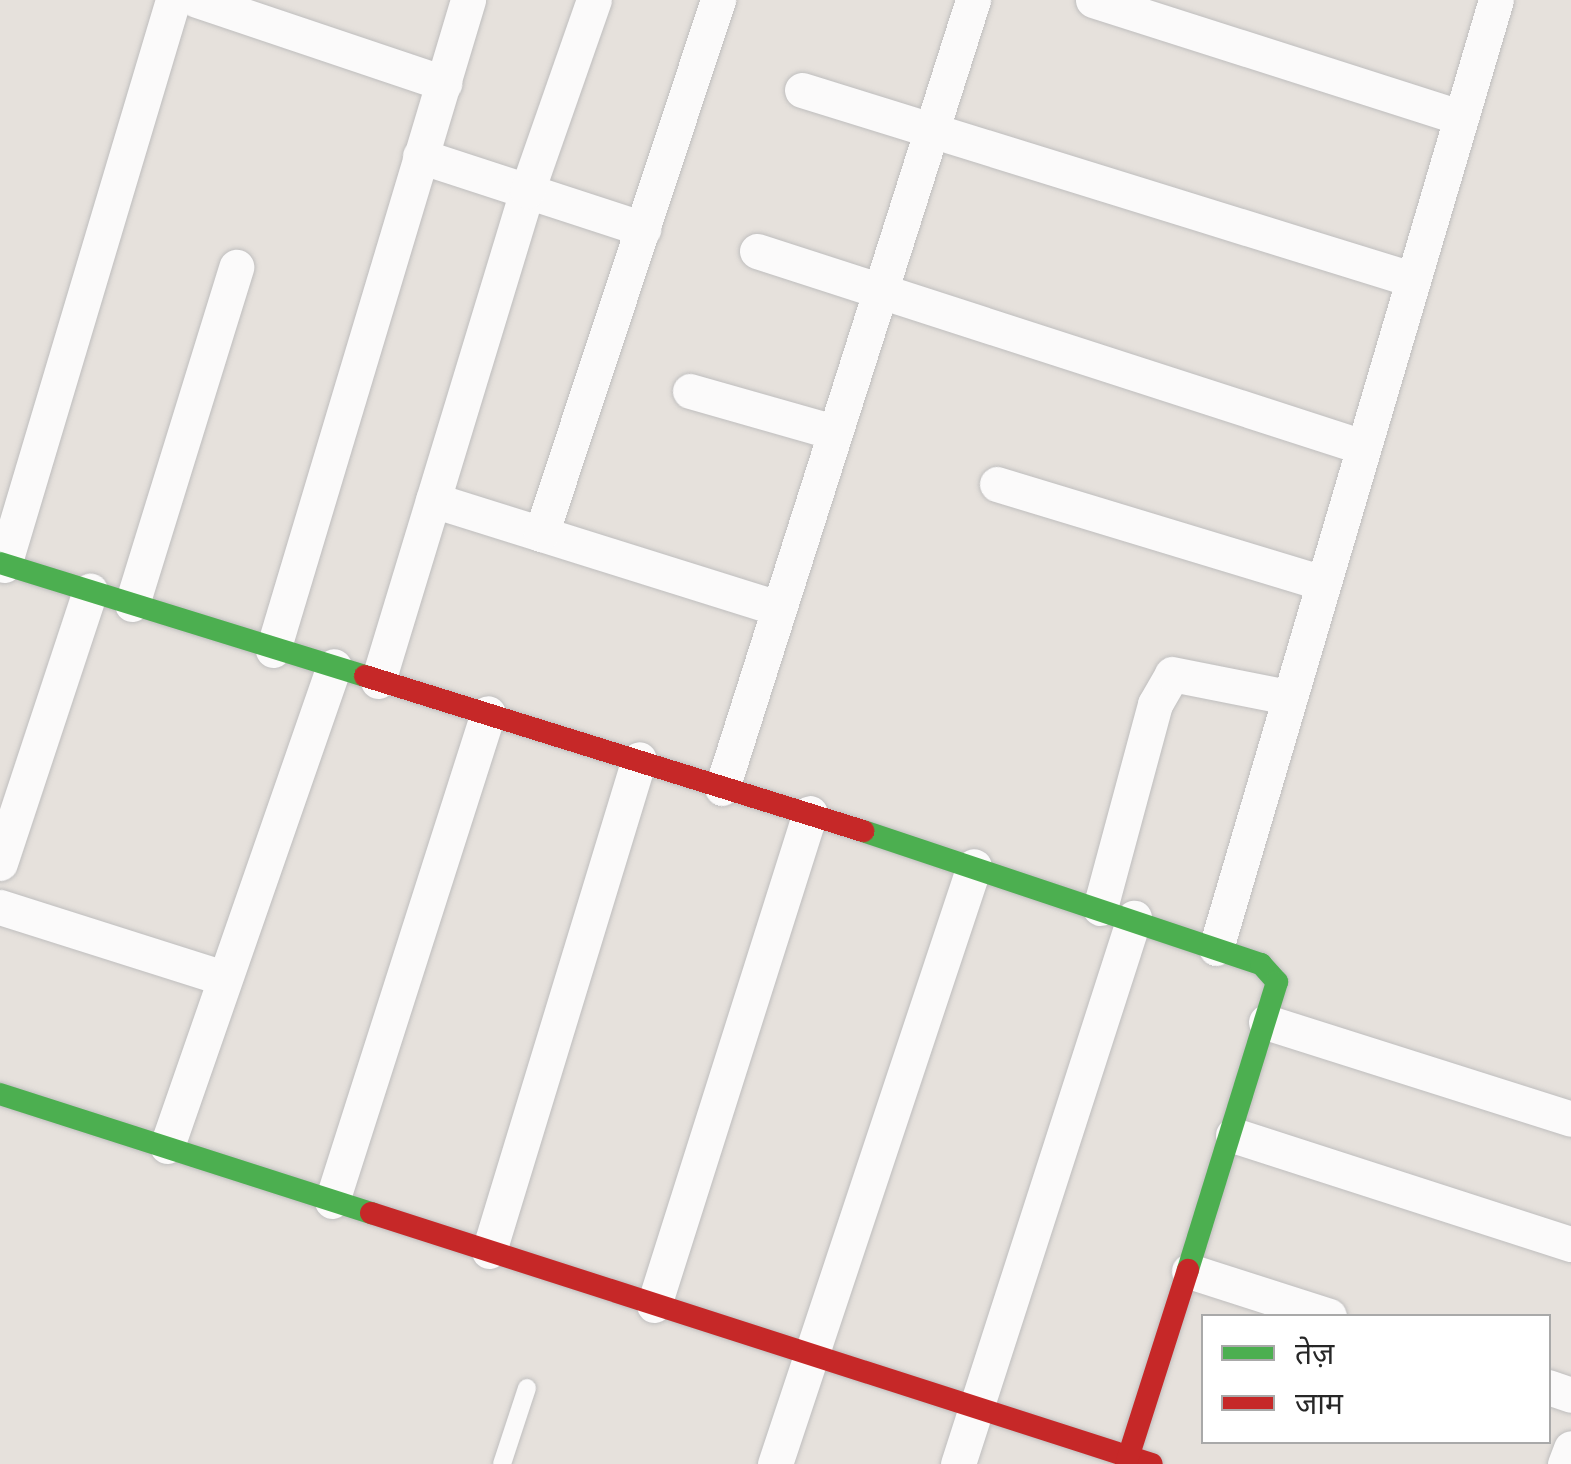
<!DOCTYPE html>
<html>
<head>
<meta charset="utf-8">
<style>
	body { margin:0 }
	#map { position:relative; width:1571px; height:1464px; overflow:hidden; background:#e6e1dc; font-family:"Titillium Web","Noto Sans Devanagari",sans-serif }
	div>[style] { position:absolute }
	[style*='--x'] { left:calc(var(--x)*1px); top:calc(var(--y)*1px); width:calc(var(--w)*1px); rotate:calc(var(--a)*1deg) }
	.roads { filter:drop-shadow(0 0 2px #bfbebe) drop-shadow(0 0 2px #bfbebe) }
	.lane>* { height:18px; margin:-9px; padding:0 9px; transform-origin:9px; border-radius:9px; background:#fbfafa }
	.street>* { height:35px; margin:-17.5px; padding:0 17.5px; transform-origin:17.5px; border-radius:17.5px; background:#fbfafa }
	.fast>* { height:22px; margin:-11px; padding:0 11px; transform-origin:11px; border-radius:11px; background:#4caf50 }
	.jam>* { height:22px; margin:-11px; padding:0 11px; transform-origin:11px; border-radius:11px; background:#c62828 }
	span { translate:-50% -50%; white-space:nowrap; text-align:center; line-height:1.15; -webkit-text-stroke:8px #fff; paint-order:stroke }
	.legend { position:absolute; left:1201px; top:1314px; width:350px; height:130px; box-sizing:border-box; background:#fff; border:2px solid #a9a9a9; margin:0; padding:12px 18px; list-style:none; font-size:30px; color:#272727 }
	.legend li { display:flex; align-items:center; gap:20px; height:50px }
	.legend b { width:50px; border:2px solid #a9a9a9 }
</style>
</head>
<body>
<div id="map">
	<div class="roads">
		<div class="lane">
			<div style="--x:502;--y:1464;--w:80;--a:-71.8"></div>
		</div>
		<div class="street">
			<div style="--x:197;--y:0;--w:261;--a:18.6"></div>
			<div style="--x:1093;--y:0;--w:385;--a:17.7"></div>
			<div style="--x:802;--y:90;--w:638;--a:17.24"></div>
			<div style="--x:420;--y:156;--w:235;--a:18.1"></div>
			<div style="--x:757;--y:251;--w:634;--a:17.92"></div>
			<div style="--x:690;--y:391;--w:150;--a:15.9"></div>
			<div style="--x:997;--y:484;--w:338;--a:16.9"></div>
			<div style="--x:433;--y:500;--w:362;--a:17.4"></div>
			<div style="--x:541;--y:534;--w:563;--a:-71.66"></div>
			<div style="--x:4;--y:565;--w:590;--a:-73.35"></div>
			<div style="--x:132;--y:604;--w:353;--a:-72.8"></div>
			<div style="--x:273;--y:650;--w:679;--a:-73.3"></div>
			<div style="--x:378;--y:681;--w:512;--a:-73.09"></div>
			<div style="--x:527;--y:191;--w:202;--a:-70.7"></div>
			<div style="--x:722;--y:788;--w:827;--a:-72.33"></div>
			<div style="--x:0;--y:863;--w:287;--a:-71.7"></div>
			<div style="--x:0;--y:907;--w:235;--a:17.6"></div>
			<div style="--x:1100;--y:908;--w:211;--a:-74.9"></div>
			<div style="--x:1155;--y:704;--w:34;--a:-60"></div>
			<div style="--x:1172;--y:674;--w:118;--a:11.2"></div>
			<div style="--x:1216;--y:948;--w:988;--a:-73.55"></div>
			<div style="--x:1266;--y:1022;--w:320;--a:17.6"></div>
			<div style="--x:1233;--y:1135;--w:355;--a:17.9"></div>
			<div style="--x:167;--y:1146;--w:508;--a:-70.82"></div>
			<div style="--x:332;--y:1201;--w:512;--a:-72.27"></div>
			<div style="--x:489;--y:1251;--w:514;--a:-73.04"></div>
			<div style="--x:1189;--y:1271;--w:147;--a:17.8"></div>
			<div style="--x:654;--y:1305;--w:516;--a:-72.41"></div>
			<div style="--x:1548;--y:1387;--w:24;--a:19"></div>
			<div style="--x:775;--y:1464;--w:630;--a:-71.59"></div>
			<div style="--x:958;--y:1464;--w:574;--a:-72.13"></div>
			<div style="--x:1565;--y:1464;--w:17;--a:-69"></div>
		</div>
		<div class="fast">
			<div style="--x:0;--y:563;--w:382;--a:17.2"></div>
			<div style="--x:863;--y:831;--w:420;--a:18.5"></div>
			<div style="--x:1261;--y:964;--w:24;--a:48"></div>
			<div style="--x:1277;--y:982;--w:301;--a:107.2"></div>
			<div style="--x:0;--y:1094;--w:390;--a:17.8"></div>
		</div>
		<div class="jam">
			<div style="--x:365;--y:676;--w:522;--a:17.29"></div>
			<div style="--x:371;--y:1213;--w:820;--a:17.82"></div>
			<div style="--x:1126;--y:1464;--w:204;--a:-72.3"></div>
		</div>
	</div>
	<ul class="legend">
	<li><b style="height:12px;background:#4caf50"></b>तेज़</li>
	<li><b style="height:12px;background:#c62828"></b>जाम</li>
	</ul>
</div>
</body>
</html>
